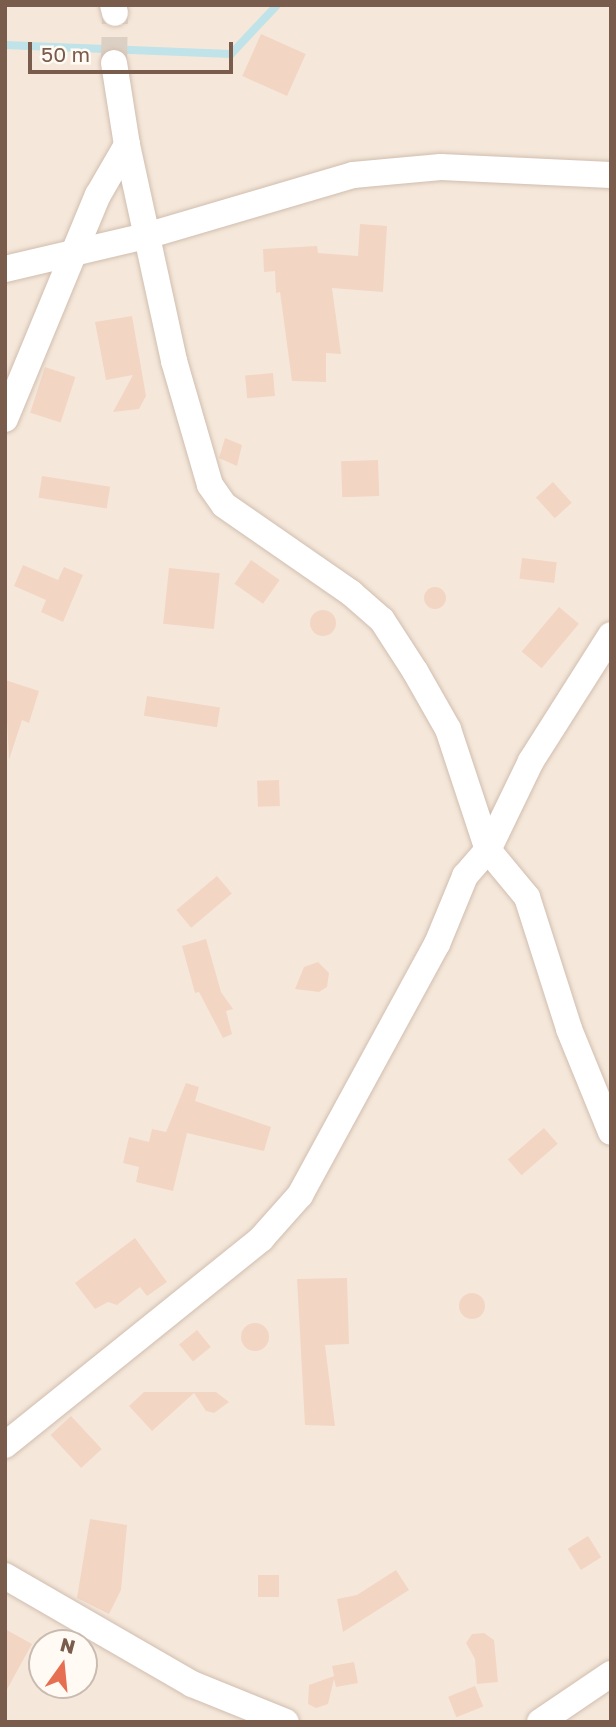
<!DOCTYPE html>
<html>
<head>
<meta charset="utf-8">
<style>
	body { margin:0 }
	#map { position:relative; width:616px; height:1727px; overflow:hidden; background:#fdf6ec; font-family:"Golos Text",sans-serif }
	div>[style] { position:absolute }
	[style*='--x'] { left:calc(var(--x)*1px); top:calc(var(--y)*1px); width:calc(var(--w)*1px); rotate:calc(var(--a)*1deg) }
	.residential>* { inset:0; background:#f5e8da }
	.stream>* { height:8px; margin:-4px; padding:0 4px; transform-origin:4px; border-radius:4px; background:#bfe3e8 }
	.building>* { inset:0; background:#f3d5c3; transform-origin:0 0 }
	.round { border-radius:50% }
	.street-tunnel>* { height:26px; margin-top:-13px; transform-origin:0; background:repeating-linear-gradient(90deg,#dcd0c4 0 26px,transparent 0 39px) }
	.roads { filter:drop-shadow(0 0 2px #d1beb0) drop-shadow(0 0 2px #d1beb0) }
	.street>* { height:26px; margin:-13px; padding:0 13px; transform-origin:13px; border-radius:13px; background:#fff }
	span { translate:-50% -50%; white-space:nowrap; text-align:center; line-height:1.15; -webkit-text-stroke:5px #fffaf3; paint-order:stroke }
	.frame { position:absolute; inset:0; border:7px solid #7a5c4d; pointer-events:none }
	.north { position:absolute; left:28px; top:1629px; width:70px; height:70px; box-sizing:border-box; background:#fffaf3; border:2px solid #cabbb1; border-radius:50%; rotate:15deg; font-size:19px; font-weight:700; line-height:28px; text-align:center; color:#7a5c4d }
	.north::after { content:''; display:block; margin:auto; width:24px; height:32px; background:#e76f51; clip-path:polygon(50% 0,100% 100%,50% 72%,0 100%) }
	.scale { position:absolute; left:28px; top:42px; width:205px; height:32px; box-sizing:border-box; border:4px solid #7a5c4d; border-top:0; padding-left:9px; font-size:21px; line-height:24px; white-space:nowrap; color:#7a5c4d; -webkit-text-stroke:5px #fffaf3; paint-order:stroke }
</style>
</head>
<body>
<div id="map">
	<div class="residential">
		<div style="clip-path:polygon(evenodd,5px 5px,611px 5px,611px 1722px,5px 1722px,5px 5px,42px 1643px,84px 1643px,84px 1685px,42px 1685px,42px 1643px)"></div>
	</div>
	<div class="stream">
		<div style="--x:5;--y:45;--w:226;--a:2.3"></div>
		<div style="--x:231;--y:54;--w:67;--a:-46.8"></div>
	</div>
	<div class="building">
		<div style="left:261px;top:34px;width:49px;height:46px;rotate:24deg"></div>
		<div style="clip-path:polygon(360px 224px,387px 226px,383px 292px,332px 288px,341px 354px,326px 353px,326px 382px,292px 381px,280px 292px,276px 293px,275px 271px,264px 272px,263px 249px,317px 246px,318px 253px,358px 256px)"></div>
		<div style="clip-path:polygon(132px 316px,146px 396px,139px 409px,113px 412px,133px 375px,106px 380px,95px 322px)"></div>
		<div style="left:45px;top:367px;width:32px;height:48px;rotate:18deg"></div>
		<div style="left:273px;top:373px;width:23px;height:28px;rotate:85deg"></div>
		<div style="clip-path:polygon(225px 438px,242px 445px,237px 466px,219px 458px)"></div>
		<div style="left:378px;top:460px;width:36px;height:37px;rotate:88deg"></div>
		<div style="left:42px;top:476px;width:69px;height:22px;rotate:9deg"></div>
		<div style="left:553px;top:482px;width:28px;height:23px;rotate:48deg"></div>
		<div style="left:522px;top:558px;width:35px;height:21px;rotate:7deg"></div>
		<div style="left:251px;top:560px;width:35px;height:29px;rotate:35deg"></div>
		<div style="clip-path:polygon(23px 565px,58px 580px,64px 567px,83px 575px,63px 622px,41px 612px,46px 600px,14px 586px)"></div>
		<div style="left:169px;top:568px;width:51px;height:56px;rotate:6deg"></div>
		<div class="round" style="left:424px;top:587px;width:22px;height:22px"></div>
		<div style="left:559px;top:607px;width:26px;height:58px;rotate:40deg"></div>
		<div class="round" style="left:310px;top:610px;width:26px;height:26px"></div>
		<div style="clip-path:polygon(5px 680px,39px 691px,29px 723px,22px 720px,9px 760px)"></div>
		<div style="left:147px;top:696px;width:74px;height:20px;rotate:9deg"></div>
		<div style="left:279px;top:780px;width:26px;height:22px;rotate:88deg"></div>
		<div style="left:217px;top:876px;width:23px;height:53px;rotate:50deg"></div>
		<div style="clip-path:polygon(206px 939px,221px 992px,233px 1009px,226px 1011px,232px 1034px,223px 1038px,199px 992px,195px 993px,182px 946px)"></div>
		<div style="clip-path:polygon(318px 962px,329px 973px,327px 987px,319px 992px,295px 989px,304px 967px)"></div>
		<div style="clip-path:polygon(186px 1083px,199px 1087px,195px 1101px,271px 1127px,264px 1151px,187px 1133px,173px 1191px,136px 1182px,139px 1167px,123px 1163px,129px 1137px,149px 1142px,152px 1129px,166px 1132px)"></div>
		<div style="left:544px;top:1128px;width:21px;height:48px;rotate:49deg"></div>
		<div style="clip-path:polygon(135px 1238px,167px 1282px,147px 1296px,140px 1287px,117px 1305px,108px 1302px,95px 1309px,75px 1283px)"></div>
		<div style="clip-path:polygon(347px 1278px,349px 1344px,325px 1345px,335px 1426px,305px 1425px,297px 1279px)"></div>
		<div class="round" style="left:459px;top:1293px;width:26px;height:26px"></div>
		<div class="round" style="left:241px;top:1323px;width:28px;height:28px"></div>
		<div style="left:197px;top:1330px;width:22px;height:23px;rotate:51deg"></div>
		<div style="clip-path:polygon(144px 1392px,216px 1392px,229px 1402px,214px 1413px,206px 1411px,194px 1393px,152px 1431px,129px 1406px)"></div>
		<div style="left:71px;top:1416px;width:45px;height:28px;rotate:47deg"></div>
		<div style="clip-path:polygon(90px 1519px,127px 1525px,121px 1590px,109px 1614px,77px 1598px)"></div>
		<div style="left:588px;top:1536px;width:25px;height:24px;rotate:58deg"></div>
		<div style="clip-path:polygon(396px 1570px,409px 1590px,343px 1632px,337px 1599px,357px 1595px)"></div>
		<div style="left:258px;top:1575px;width:21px;height:22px"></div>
		<div style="clip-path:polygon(5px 1629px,32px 1644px,5px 1693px)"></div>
		<div style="clip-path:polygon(484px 1633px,494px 1640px,498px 1682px,477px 1684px,475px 1659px,466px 1643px,472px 1634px)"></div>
		<div style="clip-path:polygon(354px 1662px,358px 1683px,336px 1687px,334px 1679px,328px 1704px,316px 1708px,308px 1704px,309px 1685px,334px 1676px,332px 1666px)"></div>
		<div style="left:475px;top:1686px;width:22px;height:29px;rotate:68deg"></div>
	</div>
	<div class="street-tunnel">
		<div style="--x:114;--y:63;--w:50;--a:-88.9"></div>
	</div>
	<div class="roads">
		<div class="street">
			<div style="--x:113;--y:5;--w:8;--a:76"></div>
			<div style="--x:127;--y:145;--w:221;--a:77.7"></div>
			<div style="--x:174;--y:361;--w:129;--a:73.8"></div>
			<div style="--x:210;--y:485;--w:24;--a:55"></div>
			<div style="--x:224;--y:505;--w:155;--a:34.7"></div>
			<div style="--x:351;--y:593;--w:41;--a:41.1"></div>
			<div style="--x:382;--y:620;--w:61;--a:57.1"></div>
			<div style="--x:415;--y:671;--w:67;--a:60.4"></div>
			<div style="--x:448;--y:729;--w:127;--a:71.7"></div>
			<div style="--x:488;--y:850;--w:61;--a:50.3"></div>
			<div style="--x:527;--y:897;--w:139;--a:72.3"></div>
			<div style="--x:569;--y:1029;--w:111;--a:67.8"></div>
			<div style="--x:5;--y:269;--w:145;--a:-13.2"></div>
			<div style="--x:146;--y:236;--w:216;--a:-16.4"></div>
			<div style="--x:353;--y:175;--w:88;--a:-5.2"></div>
			<div style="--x:441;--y:167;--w:170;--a:2.7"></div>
			<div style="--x:5;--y:419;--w:243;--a:-67.5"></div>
			<div style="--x:98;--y:195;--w:58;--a:-59.9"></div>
			<div style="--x:127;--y:145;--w:83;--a:-99"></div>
			<div style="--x:5;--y:1445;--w:329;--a:-38.8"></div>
			<div style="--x:261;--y:1239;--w:59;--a:-48.4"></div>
			<div style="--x:300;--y:1195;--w:286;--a:-61.4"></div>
			<div style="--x:437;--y:944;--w:74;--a:-67.6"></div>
			<div style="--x:465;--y:876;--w:35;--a:-49"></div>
			<div style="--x:488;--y:850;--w:99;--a:-64.2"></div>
			<div style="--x:531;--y:761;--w:149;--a:-57.6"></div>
			<div style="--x:5;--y:1576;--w:216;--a:30"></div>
			<div style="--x:192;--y:1684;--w:101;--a:22"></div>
			<div style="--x:540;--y:1722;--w:86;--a:-34.1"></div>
		</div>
	</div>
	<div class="frame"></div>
	<div class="north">N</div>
	<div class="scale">50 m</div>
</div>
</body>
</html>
